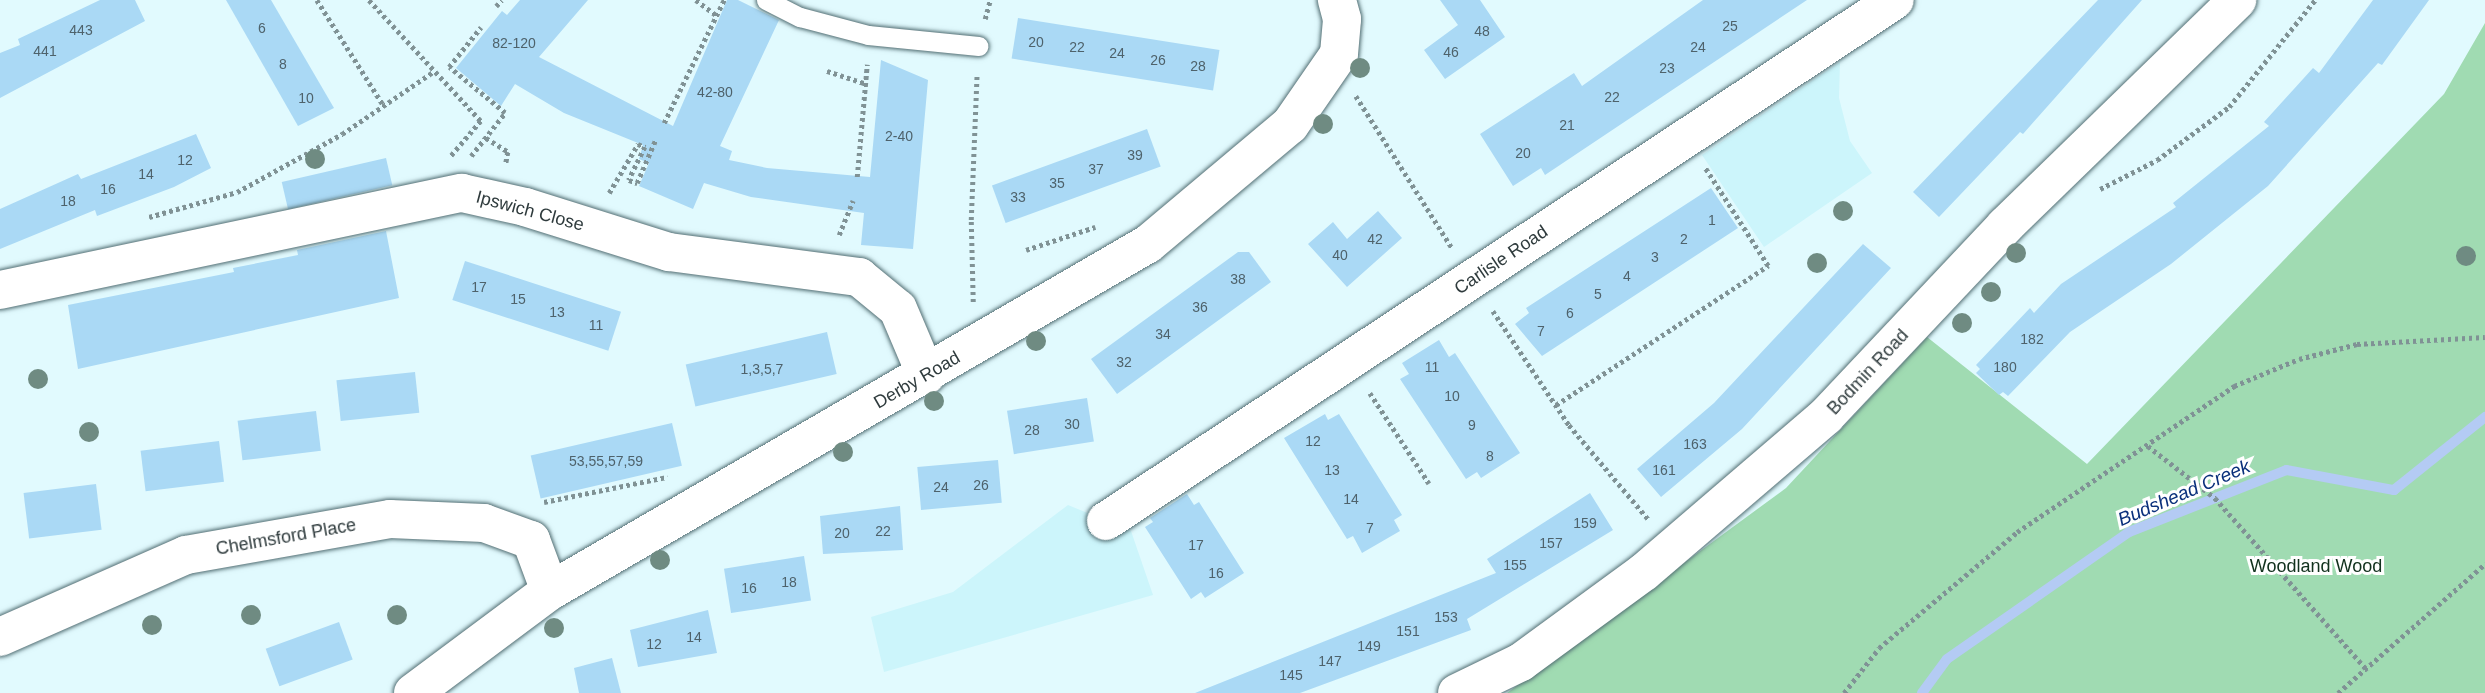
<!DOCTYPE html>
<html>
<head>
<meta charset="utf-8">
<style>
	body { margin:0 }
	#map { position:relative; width:2485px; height:693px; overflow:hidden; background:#e1fafe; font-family:Arial,sans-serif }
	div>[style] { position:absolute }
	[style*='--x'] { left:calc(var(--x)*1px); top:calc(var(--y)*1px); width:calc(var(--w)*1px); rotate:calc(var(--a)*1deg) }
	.built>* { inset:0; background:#ccf5fb }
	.green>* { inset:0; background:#a0dbb2 }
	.stream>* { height:10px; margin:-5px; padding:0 5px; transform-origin:5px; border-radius:5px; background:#b4cbf4 }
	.building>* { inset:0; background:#aad9f5; transform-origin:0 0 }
	.path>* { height:4.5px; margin-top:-2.25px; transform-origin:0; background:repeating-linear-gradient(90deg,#809295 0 3.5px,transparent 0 7px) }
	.roads { filter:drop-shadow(0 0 2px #526e73) drop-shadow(0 0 2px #526e73) }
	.lane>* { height:19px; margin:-9.5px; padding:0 9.5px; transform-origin:9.5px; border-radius:9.5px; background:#fff }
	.street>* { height:38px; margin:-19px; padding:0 19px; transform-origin:19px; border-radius:19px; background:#fff }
	.trees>* { width:20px; height:20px; margin:-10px; border-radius:50%; background:#6f8b82 }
	span { translate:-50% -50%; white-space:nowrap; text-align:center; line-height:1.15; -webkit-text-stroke:6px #fff; paint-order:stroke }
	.number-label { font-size:14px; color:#4e626b }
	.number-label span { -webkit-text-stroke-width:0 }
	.street-label { font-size:18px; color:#2f3b3d }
	.park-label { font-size:18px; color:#11311d }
	.water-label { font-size:19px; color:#0a307b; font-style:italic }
</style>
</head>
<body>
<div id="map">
	<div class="built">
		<div style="clip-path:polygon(1840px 62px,1839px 98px,1850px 141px,1872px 173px,1764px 247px,1702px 155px)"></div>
		<div style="clip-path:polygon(1068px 505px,1131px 531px,1153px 595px,884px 672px,871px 617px,953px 592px)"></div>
	</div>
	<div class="green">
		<div style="clip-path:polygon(2485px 23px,2485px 693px,1507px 693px,1786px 488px,1927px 337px,2087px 464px,2444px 94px)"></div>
	</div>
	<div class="stream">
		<div style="--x:1922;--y:693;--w:42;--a:-53.7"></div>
		<div style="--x:1947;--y:659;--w:222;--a:-34.9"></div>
		<div style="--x:2129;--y:532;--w:169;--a:-21.5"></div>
		<div style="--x:2286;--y:470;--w:110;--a:10.5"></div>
		<div style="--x:2394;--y:490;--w:117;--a:-38.7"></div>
	</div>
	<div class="building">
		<div style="clip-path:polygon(100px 0,135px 0,145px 21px,0 98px,0 53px,20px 45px,18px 39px)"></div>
		<div style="clip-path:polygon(226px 0,271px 0,334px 108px,298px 126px)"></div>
		<div style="clip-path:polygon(520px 0,588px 0,539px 57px,673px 126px,727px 0,738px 0,779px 20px,720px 146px,732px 151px,729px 160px,767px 168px,870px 177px,881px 60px,928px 80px,913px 249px,861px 245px,864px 213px,751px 197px,704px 183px,693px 209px,639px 186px,649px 163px,639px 159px,643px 145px,564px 113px,515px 84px,501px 106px,456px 68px,502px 11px,507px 15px)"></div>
		<div style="clip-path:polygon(1440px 0,1480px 0,1505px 37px,1445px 79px,1424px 50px,1458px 25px)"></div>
		<div style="clip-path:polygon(1703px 0,1807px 0,1545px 175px,1541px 168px,1513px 186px,1480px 134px,1574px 73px,1582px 86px)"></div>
		<div style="clip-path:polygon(2098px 0,2142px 0,2023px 134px,2020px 132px,1939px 217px,1913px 192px)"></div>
		<div style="clip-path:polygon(2373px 0,2429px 0,2382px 65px,2378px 63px,2268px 186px,2171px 264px,2070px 332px,2008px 396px,2003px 392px,1999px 395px,1976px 373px,1980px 369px,1976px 365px,2030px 308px,2034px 313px,2061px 284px,2176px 207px,2173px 203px,2269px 126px,2264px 122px,2313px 68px,2319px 73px)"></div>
		<div style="left:1018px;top:18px;width:204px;height:41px;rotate:9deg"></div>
		<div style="left:1147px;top:129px;width:40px;height:165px;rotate:70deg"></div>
		<div style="clip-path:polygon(196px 134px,211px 168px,174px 187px,97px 216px,95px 210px,0 249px,0 209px,78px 174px,81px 179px)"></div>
		<div style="left:386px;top:158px;width:28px;height:107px;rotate:77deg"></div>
		<div style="clip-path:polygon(1711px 188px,1738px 228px,1542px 356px,1515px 324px,1529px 313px,1526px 308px)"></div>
		<div style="clip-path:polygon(1378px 211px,1402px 238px,1347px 287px,1308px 244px,1333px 222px,1347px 239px)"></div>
		<div style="clip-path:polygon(386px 231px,399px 298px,78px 369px,68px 305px,234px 272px,233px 268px,298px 255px,297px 250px)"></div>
		<div style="clip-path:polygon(1863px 244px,1891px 268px,1742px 429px,1661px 497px,1637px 469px,1714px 403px)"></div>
		<div style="clip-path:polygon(1238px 252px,1249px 252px,1271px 282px,1117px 394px,1091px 359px)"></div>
		<div style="left:465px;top:261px;width:164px;height:41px;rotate:18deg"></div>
		<div style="left:827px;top:332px;width:43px;height:145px;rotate:77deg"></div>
		<div style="clip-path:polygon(1439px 340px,1449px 357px,1455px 353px,1520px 453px,1481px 478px,1477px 472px,1466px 479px,1400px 379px,1409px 374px,1402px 363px)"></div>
		<div style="left:415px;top:372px;width:41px;height:79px;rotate:84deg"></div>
		<div style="left:1087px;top:398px;width:44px;height:81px;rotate:81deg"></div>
		<div style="left:316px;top:411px;width:40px;height:79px;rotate:83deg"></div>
		<div style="clip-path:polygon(1325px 414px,1328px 420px,1339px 414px,1402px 515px,1394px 520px,1400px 531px,1362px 553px,1353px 536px,1347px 539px,1284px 438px)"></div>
		<div style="left:672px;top:423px;width:44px;height:145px;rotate:77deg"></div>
		<div style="left:219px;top:441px;width:41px;height:79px;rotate:83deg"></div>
		<div style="left:998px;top:460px;width:43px;height:81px;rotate:85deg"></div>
		<div style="left:96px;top:484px;width:46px;height:73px;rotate:83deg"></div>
		<div style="clip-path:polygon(1590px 493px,1613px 530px,1467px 619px,1471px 630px,1300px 693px,1195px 693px,1496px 573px,1487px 559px)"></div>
		<div style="clip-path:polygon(1187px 494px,1194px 505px,1199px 502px,1244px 573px,1205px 598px,1201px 592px,1191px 599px,1145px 527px,1153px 522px,1150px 518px)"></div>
		<div style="clip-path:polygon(900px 506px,903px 550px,823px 554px,820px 516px)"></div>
		<div style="left:804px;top:556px;width:45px;height:81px;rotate:81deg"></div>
		<div style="clip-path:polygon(708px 610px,717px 653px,638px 667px,630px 630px)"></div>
		<div style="left:339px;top:622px;width:40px;height:78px;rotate:70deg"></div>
		<div style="clip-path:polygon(612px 658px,621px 693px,579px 693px,574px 668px)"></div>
	</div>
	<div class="path">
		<div style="--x:317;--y:0;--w:125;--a:57.7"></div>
		<div style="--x:369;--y:0;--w:165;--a:47.2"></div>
		<div style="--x:481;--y:121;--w:46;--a:130.6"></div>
		<div style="--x:696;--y:0;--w:26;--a:37"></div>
		<div style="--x:496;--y:6;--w:8;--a:-45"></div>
		<div style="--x:985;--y:19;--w:20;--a:-75"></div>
		<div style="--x:827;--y:71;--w:40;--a:18"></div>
		<div style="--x:1356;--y:96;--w:180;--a:57.7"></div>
		<div style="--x:664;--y:123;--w:137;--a:-64"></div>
		<div style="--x:486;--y:138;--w:26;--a:32"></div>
		<div style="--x:508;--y:152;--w:11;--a:100"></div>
		<div style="--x:471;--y:156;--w:55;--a:-51.7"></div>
		<div style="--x:505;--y:113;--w:72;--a:-140.6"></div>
		<div style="--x:449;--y:67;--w:51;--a:-51.3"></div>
		<div style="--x:857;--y:177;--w:113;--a:-84.9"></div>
		<div style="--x:2100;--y:189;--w:64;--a:-27"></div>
		<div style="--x:2157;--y:160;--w:89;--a:-36.4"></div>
		<div style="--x:2229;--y:107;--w:137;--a:-51.2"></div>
		<div style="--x:609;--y:193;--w:57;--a:-59.4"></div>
		<div style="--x:638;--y:144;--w:8;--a:23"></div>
		<div style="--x:645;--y:147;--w:37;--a:116"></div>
		<div style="--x:629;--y:180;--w:9;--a:21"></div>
		<div style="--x:637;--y:183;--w:46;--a:-66.8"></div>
		<div style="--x:149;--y:217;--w:91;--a:-15.9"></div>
		<div style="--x:237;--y:192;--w:120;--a:-28.9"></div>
		<div style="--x:342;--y:134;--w:110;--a:-34.3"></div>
		<div style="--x:839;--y:235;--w:37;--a:-68"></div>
		<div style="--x:1026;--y:250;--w:73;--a:-18.4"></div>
		<div style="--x:973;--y:302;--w:82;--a:-91.4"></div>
		<div style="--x:971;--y:220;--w:147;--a:-87.7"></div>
		<div style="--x:1493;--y:311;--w:137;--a:56.3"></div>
		<div style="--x:1569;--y:425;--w:124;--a:49.9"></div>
		<div style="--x:1370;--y:393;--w:108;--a:56.8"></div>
		<div style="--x:1556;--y:405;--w:254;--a:-33.3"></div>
		<div style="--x:1768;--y:266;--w:117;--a:-122.7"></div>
		<div style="--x:2148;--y:446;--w:85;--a:37.8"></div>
		<div style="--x:2215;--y:498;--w:231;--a:48.5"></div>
		<div style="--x:544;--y:502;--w:126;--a:-11.5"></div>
		<div style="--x:1844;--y:693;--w:57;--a:-52.1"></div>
		<div style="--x:1879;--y:648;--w:180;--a:-40"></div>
		<div style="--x:2017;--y:532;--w:262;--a:-33.9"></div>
		<div style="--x:2234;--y:386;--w:70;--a:-22.6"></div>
		<div style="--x:2299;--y:359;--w:60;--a:-14.5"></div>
		<div style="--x:2357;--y:344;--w:128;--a:-3.1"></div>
		<div style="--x:2338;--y:693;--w:196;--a:-41.3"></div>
	</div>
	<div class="roads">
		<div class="lane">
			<div style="--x:766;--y:0;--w:38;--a:27"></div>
			<div style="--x:800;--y:17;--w:70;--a:14.8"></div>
			<div style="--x:868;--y:35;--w:111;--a:5.7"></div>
		</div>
		<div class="street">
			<div style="--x:0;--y:290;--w:472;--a:-11.9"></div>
			<div style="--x:462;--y:193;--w:65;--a:12.5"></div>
			<div style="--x:525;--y:207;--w:151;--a:17.4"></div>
			<div style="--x:669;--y:252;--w:192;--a:7.5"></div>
			<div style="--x:859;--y:277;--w:50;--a:39.4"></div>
			<div style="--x:898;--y:309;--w:72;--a:67"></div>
			<div style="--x:1106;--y:521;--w:945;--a:-33.44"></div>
			<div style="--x:0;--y:637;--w:203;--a:-23.8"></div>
			<div style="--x:186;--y:555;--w:207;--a:-10"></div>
			<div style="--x:390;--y:519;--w:94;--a:2.4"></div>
			<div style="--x:484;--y:523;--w:50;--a:19.9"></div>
			<div style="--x:531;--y:540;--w:54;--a:69.6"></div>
			<div style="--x:413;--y:693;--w:171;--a:-36.7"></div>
			<div style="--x:550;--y:591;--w:691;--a:-30.13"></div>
			<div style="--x:1148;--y:244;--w:185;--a:-40"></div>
			<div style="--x:1290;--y:125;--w:86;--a:-55.4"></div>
			<div style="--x:1339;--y:54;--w:35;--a:-85"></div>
			<div style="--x:1342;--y:19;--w:20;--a:-105"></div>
			<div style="--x:1457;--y:693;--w:71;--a:-25.8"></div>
			<div style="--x:1521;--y:662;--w:152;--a:-36.2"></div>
			<div style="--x:1644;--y:572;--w:240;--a:-40.6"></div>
			<div style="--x:1826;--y:416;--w:261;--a:-46.7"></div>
			<div style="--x:2005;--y:226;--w:324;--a:-44.2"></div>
		</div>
	</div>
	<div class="trees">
		<div style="left:1360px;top:68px"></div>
		<div style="left:1323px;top:124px"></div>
		<div style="left:315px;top:159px"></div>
		<div style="left:1843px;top:211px"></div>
		<div style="left:2016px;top:253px"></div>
		<div style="left:2466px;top:256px"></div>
		<div style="left:1817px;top:263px"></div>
		<div style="left:1991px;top:292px"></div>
		<div style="left:1962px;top:323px"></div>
		<div style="left:1036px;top:341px"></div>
		<div style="left:38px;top:379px"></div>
		<div style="left:934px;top:401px"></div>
		<div style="left:89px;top:432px"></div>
		<div style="left:843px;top:452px"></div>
		<div style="left:660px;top:560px"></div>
		<div style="left:251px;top:615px"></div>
		<div style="left:397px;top:615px"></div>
		<div style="left:152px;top:625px"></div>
		<div style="left:554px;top:628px"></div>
	</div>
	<div class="number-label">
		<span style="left:1730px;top:26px">25</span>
		<span style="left:262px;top:28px">6</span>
		<span style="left:81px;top:30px">443</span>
		<span style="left:1482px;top:31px">48</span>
		<span style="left:1036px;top:42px">20</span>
		<span style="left:514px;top:43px">82-120</span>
		<span style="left:1077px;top:47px">22</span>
		<span style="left:1698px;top:47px">24</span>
		<span style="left:45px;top:51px">441</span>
		<span style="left:1451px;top:52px">46</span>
		<span style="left:1117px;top:53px">24</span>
		<span style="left:1158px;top:60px">26</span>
		<span style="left:283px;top:64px">8</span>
		<span style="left:1198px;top:66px">28</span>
		<span style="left:1667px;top:68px">23</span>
		<span style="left:715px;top:92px">42-80</span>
		<span style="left:1612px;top:97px">22</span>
		<span style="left:306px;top:98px">10</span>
		<span style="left:1567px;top:125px">21</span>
		<span style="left:899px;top:136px">2-40</span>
		<span style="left:1523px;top:153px">20</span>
		<span style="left:1135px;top:155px">39</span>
		<span style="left:185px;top:160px">12</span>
		<span style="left:1096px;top:169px">37</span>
		<span style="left:146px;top:174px">14</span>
		<span style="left:1057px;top:183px">35</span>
		<span style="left:108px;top:189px">16</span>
		<span style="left:1018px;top:197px">33</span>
		<span style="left:68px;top:201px">18</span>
		<span style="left:1712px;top:220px">1</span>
		<span style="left:1375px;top:239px">42</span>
		<span style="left:1684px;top:239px">2</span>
		<span style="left:1340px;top:255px">40</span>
		<span style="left:1655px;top:257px">3</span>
		<span style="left:1627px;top:276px">4</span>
		<span style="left:1238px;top:279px">38</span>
		<span style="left:479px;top:287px">17</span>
		<span style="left:1598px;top:294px">5</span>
		<span style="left:518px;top:299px">15</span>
		<span style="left:1200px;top:307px">36</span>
		<span style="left:557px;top:312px">13</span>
		<span style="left:1570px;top:313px">6</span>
		<span style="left:596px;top:325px">11</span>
		<span style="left:1541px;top:331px">7</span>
		<span style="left:1163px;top:334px">34</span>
		<span style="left:2032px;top:339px">182</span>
		<span style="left:1124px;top:362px">32</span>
		<span style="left:1432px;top:367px">11</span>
		<span style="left:2005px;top:367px">180</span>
		<span style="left:762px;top:369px">1,3,5,7</span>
		<span style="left:1452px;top:396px">10</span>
		<span style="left:1072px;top:424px">30</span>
		<span style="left:1472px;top:425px">9</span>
		<span style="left:1032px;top:430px">28</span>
		<span style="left:1313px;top:441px">12</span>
		<span style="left:1695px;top:444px">163</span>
		<span style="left:1490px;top:456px">8</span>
		<span style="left:606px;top:461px">53,55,57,59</span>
		<span style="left:1332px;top:470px">13</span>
		<span style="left:1664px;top:470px">161</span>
		<span style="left:981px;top:485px">26</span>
		<span style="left:941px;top:487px">24</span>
		<span style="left:1351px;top:499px">14</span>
		<span style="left:1585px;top:523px">159</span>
		<span style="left:1370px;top:528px">7</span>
		<span style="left:883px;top:531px">22</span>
		<span style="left:842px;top:533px">20</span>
		<span style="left:1551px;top:543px">157</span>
		<span style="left:1196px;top:545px">17</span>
		<span style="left:1515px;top:565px">155</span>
		<span style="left:1216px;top:573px">16</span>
		<span style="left:789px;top:582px">18</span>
		<span style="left:749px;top:588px">16</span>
		<span style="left:1446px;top:617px">153</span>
		<span style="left:1408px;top:631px">151</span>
		<span style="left:694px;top:637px">14</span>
		<span style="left:654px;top:644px">12</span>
		<span style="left:1369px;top:646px">149</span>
		<span style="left:1330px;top:661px">147</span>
		<span style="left:1291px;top:675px">145</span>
	</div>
	<div class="street-label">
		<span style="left:530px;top:211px;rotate:15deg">Ipswich Close</span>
		<span style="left:1501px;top:260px;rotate:-34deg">Carlisle Road</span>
		<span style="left:1868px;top:372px;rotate:-47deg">Bodmin Road</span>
		<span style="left:917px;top:380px;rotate:-30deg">Derby Road</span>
		<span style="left:286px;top:537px;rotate:-10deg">Chelmsford Place</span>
	</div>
	<div class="park-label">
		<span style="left:2316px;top:566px">Woodland Wood</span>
	</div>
	<div class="water-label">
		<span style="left:2184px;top:493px;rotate:-23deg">Budshead Creek</span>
	</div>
</div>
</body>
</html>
